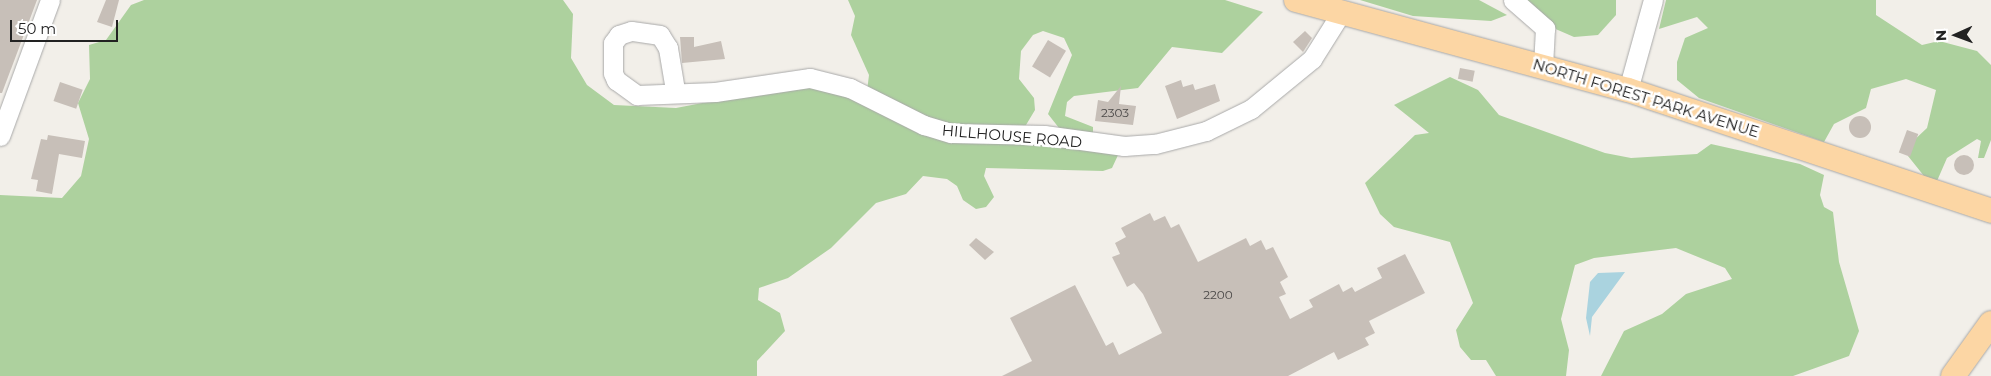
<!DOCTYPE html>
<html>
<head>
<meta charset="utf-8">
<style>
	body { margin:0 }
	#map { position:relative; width:1991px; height:376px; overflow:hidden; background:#f2efe9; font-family:Montserrat,sans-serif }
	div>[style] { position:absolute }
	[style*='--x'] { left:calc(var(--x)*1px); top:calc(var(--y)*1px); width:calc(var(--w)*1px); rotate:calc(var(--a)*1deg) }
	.forest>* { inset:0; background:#add19e }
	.water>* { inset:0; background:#aad3df }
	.building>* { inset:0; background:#c7bfb8; transform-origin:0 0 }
	.round { border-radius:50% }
	.roads { filter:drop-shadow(0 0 1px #a9a9a9) drop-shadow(0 0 1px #a9a9a9) }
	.minor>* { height:19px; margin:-9.5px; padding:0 9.5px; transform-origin:9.5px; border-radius:9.5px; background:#fff }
	.major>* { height:24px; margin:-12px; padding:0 12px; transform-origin:12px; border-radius:12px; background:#fcd6a4 }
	span { translate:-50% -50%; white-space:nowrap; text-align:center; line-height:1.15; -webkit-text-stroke:5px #fff; paint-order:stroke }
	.number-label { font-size:12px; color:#4b4948 }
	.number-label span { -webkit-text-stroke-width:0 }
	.street-label { font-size:15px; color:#222 }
	.north { position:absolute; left:1931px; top:10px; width:50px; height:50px; -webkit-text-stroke:4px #fff; paint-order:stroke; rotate:268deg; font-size:14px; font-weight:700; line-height:20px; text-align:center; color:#222 }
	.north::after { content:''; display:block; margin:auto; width:18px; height:22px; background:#222; clip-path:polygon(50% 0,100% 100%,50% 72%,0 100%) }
	.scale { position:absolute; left:10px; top:20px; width:108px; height:22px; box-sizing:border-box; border:2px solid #222; border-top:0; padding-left:6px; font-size:15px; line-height:18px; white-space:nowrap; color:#222; -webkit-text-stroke:4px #fff; paint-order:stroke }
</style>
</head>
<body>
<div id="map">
	<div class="forest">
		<div style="clip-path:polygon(144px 0,563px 0,573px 14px,571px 58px,587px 85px,614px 105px,676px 108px,812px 82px,995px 137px,1119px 153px,1112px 168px,1103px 171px,986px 168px,984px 176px,994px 197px,986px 207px,976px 209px,963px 200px,957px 186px,947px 179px,923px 176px,906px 194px,876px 203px,831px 248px,788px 278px,759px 288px,758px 300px,780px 313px,785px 331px,757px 361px,757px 376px,0 376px,0 195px,62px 198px,81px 176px,89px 139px,78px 103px,90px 79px,89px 45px,106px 40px,131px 5px)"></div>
		<div style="clip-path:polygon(848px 0,1225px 0,1263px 12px,1222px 53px,1172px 47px,1138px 88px,1074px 96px,1067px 102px,1065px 116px,1093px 127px,1093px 139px,1059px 128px,1048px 114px,1072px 55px,1064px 38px,1043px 31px,1033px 35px,1021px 51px,1019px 79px,1034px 98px,1035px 110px,1023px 130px,957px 131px,867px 91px,869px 75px,851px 35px,855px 16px)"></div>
		<div style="clip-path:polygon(1360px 0,1479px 0,1507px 15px,1491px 21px,1413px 16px)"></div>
		<div style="clip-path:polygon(1519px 0,1616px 0,1616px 15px,1598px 35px,1574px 37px,1551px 27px)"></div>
		<div style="clip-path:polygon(1666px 0,1876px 0,1876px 15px,1922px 45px,1939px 41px,1977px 51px,1991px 65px,1991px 140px,1984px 158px,1978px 158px,1981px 141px,1977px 139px,1947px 158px,1937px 181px,1924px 176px,1908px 156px,1909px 145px,1927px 128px,1936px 90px,1906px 79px,1871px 89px,1866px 108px,1834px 124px,1824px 142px,1699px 98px,1677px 80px,1677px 62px,1685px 38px,1708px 28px,1697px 17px,1659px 29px)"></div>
		<div style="clip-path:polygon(1450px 77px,1478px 90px,1499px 115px,1605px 153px,1631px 158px,1697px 154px,1711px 144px,1800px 164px,1824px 175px,1820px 195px,1824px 207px,1833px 212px,1839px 262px,1859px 331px,1849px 356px,1793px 376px,1601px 376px,1624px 331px,1662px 314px,1686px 294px,1732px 279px,1725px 268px,1676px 248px,1594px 258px,1575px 265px,1561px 319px,1569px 350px,1566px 376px,1496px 376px,1486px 360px,1471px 360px,1460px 347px,1456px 330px,1473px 303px,1450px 242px,1394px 227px,1380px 214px,1365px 183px,1415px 135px,1429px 133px,1394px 105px)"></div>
	</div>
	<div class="water">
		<div style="clip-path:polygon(1625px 272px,1592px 317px,1590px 336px,1586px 318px,1590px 282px,1598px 273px)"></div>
	</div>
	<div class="building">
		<div style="clip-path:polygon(0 0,37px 0,2px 93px,0 93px)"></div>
		<div style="clip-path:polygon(106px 0,119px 0,112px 27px,97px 22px)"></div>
		<div style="clip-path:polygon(1305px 31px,1312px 38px,1303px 52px,1293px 42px)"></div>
		<div style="clip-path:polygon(680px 37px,694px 37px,694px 47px,721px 41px,725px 59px,682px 63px)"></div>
		<div style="left:1048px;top:40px;width:21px;height:31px;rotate:31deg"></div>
		<div style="left:1460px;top:68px;width:15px;height:11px;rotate:11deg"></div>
		<div style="clip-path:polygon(1181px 80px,1183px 87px,1193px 84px,1195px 90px,1215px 84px,1220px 101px,1177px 119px,1165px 86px)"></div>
		<div style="left:60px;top:82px;width:24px;height:20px;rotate:19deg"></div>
		<div style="clip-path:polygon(1121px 86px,1119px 104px,1136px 106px,1133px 125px,1095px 121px,1098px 100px,1108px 102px)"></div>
		<div class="round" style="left:1849px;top:116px;width:22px;height:22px"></div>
		<div style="left:1907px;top:130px;width:12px;height:24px;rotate:20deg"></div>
		<div style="clip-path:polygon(48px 135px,85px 141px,82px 158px,59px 154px,52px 194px,36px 191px,38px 180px,31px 179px,41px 139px,47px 140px)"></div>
		<div class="round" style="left:1954px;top:155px;width:20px;height:20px"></div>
		<div style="clip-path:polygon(1150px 213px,1154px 221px,1165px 216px,1171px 228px,1179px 224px,1198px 262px,1246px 238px,1250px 246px,1261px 240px,1266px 250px,1273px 247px,1288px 277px,1280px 282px,1286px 294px,1279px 297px,1290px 319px,1313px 307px,1309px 300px,1339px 284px,1343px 292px,1352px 287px,1355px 292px,1382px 278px,1377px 268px,1405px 254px,1425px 293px,1369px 321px,1375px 333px,1365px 338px,1369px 345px,1338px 360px,1334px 352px,1288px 376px,1002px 376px,1032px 361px,1010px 318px,1075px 285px,1106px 346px,1113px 342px,1119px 355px,1162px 333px,1143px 294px,1134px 283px,1127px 287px,1112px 257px,1120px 254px,1115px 243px,1126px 237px,1121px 228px)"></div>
		<div style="clip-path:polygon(976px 238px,994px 252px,985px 260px,969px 245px)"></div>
	</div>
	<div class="roads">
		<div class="minor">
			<div style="--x:1513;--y:0;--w:43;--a:41.2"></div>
			<div style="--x:1545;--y:28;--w:37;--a:93"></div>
			<div style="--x:675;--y:90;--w:43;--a:-99.5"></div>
			<div style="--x:668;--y:48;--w:15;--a:-122"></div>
			<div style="--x:660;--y:35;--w:29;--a:-172"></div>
			<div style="--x:631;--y:31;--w:13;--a:162"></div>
			<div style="--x:619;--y:35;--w:10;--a:127"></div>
			<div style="--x:613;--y:43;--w:30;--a:90"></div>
			<div style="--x:613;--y:73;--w:8;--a:67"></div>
			<div style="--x:616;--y:80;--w:26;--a:36"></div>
			<div style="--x:637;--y:95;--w:78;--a:-2.2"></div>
			<div style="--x:715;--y:92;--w:96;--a:-8.4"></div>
			<div style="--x:810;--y:78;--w:41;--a:14"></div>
			<div style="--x:850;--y:88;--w:83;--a:26.6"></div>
			<div style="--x:924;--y:125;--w:28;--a:17"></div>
			<div style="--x:951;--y:133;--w:93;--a:1.2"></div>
			<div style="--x:1044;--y:135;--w:81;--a:7.8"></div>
			<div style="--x:1124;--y:146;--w:31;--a:-4"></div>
			<div style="--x:1155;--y:144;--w:53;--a:-14.3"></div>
			<div style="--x:1206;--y:131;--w:50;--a:-26.1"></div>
			<div style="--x:1251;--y:109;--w:79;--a:-39.3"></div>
			<div style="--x:1312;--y:59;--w:54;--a:-57.8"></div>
			<div style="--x:1628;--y:90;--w:93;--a:-74.5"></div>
			<div style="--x:0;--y:136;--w:145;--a:-69.8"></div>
		</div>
		<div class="major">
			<div style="--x:1296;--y:0;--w:344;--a:15.2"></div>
			<div style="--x:1628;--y:90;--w:383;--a:18.4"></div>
			<div style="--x:1953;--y:376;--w:65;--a:-54.4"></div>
		</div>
	</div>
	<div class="number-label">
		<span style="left:1115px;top:113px">2303</span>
		<span style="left:1218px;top:295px">2200</span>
	</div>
	<div class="street-label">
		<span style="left:1646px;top:98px;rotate:17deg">NORTH FOREST PARK AVENUE</span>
		<span style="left:1012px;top:136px;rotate:5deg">HILLHOUSE ROAD</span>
	</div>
	<div class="north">N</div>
	<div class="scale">50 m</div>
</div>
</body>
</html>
